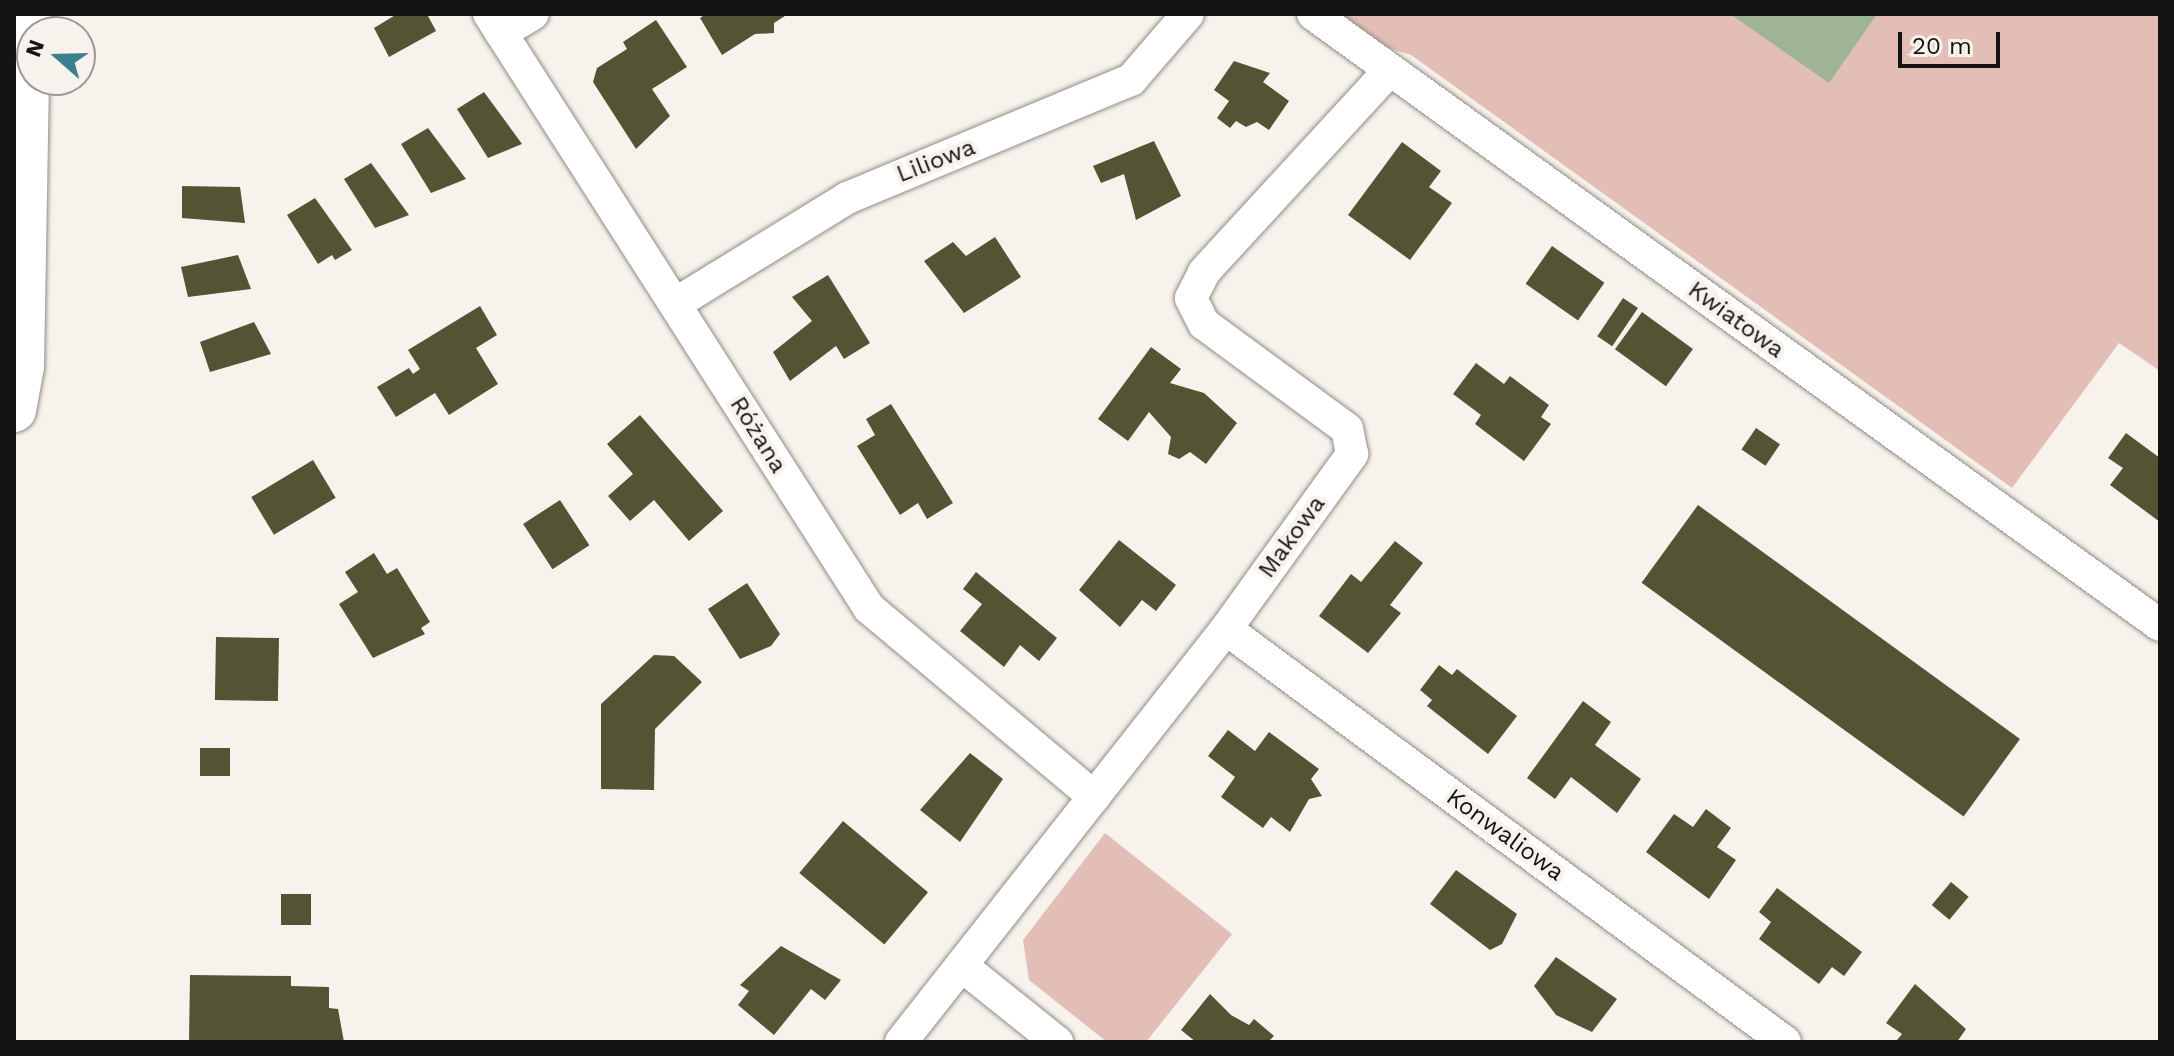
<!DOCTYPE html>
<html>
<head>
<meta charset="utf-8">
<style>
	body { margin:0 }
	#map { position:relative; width:2174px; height:1056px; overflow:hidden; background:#f7f3ec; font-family:"Work Sans",sans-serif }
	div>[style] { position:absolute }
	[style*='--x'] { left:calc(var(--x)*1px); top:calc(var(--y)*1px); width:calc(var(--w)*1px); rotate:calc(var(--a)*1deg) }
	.green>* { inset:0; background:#e3beb6 }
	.water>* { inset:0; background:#9eb494 }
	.building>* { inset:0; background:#535433; transform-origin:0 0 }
	.roads { filter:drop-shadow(0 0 2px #908d86) drop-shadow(0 0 2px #908d86) }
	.minor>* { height:32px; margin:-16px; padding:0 16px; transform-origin:16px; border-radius:16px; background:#fff }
	.secondary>* { height:44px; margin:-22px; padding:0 22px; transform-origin:22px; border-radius:22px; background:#fff }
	span { translate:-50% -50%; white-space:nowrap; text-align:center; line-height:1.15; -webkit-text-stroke:8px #f7f3ec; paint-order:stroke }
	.street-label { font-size:24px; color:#151412 }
	.frame { position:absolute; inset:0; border:16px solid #151412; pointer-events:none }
	.north { position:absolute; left:16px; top:16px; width:80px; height:80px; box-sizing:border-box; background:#f7f3ec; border:2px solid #9d9a95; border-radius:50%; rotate:290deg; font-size:22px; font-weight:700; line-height:32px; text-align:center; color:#151412 }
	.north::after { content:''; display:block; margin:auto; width:28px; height:36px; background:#3c808e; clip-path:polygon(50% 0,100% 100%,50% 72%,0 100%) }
	.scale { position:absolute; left:1898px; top:32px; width:102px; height:36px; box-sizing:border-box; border:4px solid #151412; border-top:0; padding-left:10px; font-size:24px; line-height:28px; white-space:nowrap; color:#151412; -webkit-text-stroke:6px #f7f3ec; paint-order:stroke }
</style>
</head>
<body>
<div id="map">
	<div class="green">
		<div style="clip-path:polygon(1337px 14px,2160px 14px,2160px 371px,2119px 343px,2012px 488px,1411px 55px,1379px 45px)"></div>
		<div style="clip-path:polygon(1105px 833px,1232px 934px,1146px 1042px,1107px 1042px,1029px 980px,1023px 940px)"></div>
	</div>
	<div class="water">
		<div style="clip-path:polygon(1730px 14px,1877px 14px,1829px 83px)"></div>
	</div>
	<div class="building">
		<div style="clip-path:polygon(397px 14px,427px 14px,436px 31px,389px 57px,374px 28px)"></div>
		<div style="clip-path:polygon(706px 14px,788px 14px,774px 23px,774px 33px,755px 34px,722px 55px,700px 18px)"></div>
		<div style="clip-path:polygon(656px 20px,687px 67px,652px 89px,670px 116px,636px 149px,593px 82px,597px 68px,627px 49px,623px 42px)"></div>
		<div style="clip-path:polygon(1234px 61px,1270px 73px,1263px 82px,1289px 101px,1269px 130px,1257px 122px,1246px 127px,1236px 121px,1230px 128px,1217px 118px,1229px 101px,1214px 90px)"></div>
		<div style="clip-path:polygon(484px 92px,522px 144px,488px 158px,457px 109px)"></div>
		<div style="clip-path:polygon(428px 128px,466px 179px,431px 193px,401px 144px)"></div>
		<div style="clip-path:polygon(1154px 141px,1181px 196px,1136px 220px,1124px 174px,1101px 183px,1093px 166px)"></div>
		<div style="clip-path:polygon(1402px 142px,1441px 171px,1429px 187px,1452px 203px,1410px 260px,1348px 215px)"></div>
		<div style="clip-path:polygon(371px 163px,409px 215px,375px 228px,344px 179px)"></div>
		<div style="clip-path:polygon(182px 186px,240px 187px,245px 223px,182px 218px)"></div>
		<div style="clip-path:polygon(315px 198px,352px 250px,335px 260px,332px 255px,318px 264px,287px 215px)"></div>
		<div style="clip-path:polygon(995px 237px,1021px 277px,964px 313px,924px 261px,953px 242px,966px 256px)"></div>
		<div style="left:1552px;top:246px;width:64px;height:46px;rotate:35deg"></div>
		<div style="clip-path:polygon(238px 255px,251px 289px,188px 297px,181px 267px)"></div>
		<div style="clip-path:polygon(828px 275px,870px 343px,844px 359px,836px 346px,790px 381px,773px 352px,812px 321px,792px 297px)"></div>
		<div style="left:1623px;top:298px;width:18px;height:46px;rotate:34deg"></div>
		<div style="clip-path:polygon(480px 306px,497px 335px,476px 348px,498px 384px,449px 415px,435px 393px,396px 417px,377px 387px,409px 368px,413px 374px,420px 369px,408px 350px)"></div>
		<div style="left:1642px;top:312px;width:63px;height:46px;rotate:36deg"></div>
		<div style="clip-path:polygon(254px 322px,271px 354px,210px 372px,200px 342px)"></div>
		<div style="clip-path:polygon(1151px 347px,1181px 369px,1170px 383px,1204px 393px,1237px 423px,1206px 464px,1190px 452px,1179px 459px,1168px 454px,1171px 437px,1149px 412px,1128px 441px,1098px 419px)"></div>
		<div style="clip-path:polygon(1476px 363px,1504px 384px,1510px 376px,1549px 405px,1541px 417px,1551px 424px,1524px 461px,1475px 424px,1481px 415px,1453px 394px)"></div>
		<div style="clip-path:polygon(891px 404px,953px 503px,927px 519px,918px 503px,900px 515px,857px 446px,875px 435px,866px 419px)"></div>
		<div style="clip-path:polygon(640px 415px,723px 511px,689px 541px,654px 500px,630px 521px,608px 496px,633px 474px,607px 444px)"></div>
		<div style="left:1756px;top:428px;width:29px;height:26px;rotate:34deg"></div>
		<div style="clip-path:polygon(2126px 433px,2160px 458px,2160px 522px,2110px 485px,2123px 468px,2108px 458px)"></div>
		<div style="left:313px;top:460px;width:44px;height:72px;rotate:59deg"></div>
		<div style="left:560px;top:500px;width:54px;height:44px;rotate:57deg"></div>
		<div style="left:1698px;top:505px;width:398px;height:96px;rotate:36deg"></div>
		<div style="clip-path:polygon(1119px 540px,1176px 585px,1156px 611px,1142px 600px,1120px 627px,1079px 590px)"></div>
		<div style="clip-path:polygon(1395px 541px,1423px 563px,1390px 605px,1401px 613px,1368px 653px,1319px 616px,1351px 574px,1361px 582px)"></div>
		<div style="clip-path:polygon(374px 553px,387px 574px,397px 568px,430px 622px,421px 628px,425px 634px,373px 658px,339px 604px,358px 592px,345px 572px)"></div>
		<div style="clip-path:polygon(976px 572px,1057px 638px,1039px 661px,1020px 645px,1004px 667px,960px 631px,982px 604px,963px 589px)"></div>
		<div style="clip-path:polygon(747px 583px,780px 634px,771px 646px,740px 659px,708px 609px)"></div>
		<div style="left:216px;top:637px;width:63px;height:63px;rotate:1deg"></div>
		<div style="clip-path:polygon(654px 655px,674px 656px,702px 682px,655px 729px,654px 790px,601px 789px,601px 704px)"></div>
		<div style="clip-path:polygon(1439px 665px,1452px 675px,1457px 669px,1517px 716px,1488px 754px,1427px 706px,1432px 700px,1420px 690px)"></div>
		<div style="clip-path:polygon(1583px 701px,1611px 722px,1595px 745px,1641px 779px,1617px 813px,1571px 777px,1555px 799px,1527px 778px)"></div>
		<div style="clip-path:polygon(1228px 730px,1255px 751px,1269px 732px,1319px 769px,1311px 779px,1322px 796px,1309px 799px,1290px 832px,1271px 817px,1263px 828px,1221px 797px,1235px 777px,1208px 756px)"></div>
		<div style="left:200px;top:748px;width:30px;height:28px"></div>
		<div style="clip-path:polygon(970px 753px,1003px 779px,960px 842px,920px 810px)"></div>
		<div style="clip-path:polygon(1706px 809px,1731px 828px,1717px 847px,1736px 860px,1709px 899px,1646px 852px,1674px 814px,1693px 827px)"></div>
		<div style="left:843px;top:821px;width:111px;height:68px;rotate:40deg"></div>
		<div style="clip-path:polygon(1456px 870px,1517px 914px,1502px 944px,1490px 950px,1430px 904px)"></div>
		<div style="left:1951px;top:882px;width:23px;height:30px;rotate:40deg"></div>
		<div style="clip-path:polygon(1777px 888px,1862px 952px,1844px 976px,1832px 967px,1819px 984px,1759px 939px,1771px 922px,1759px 912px)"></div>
		<div style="left:281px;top:894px;width:30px;height:31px"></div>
		<div style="clip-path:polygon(781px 946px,841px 980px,825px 1000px,811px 989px,774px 1035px,738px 1005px,749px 991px,740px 985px)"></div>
		<div style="clip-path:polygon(1556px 957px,1617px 999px,1592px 1032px,1556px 1015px,1534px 986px)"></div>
		<div style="clip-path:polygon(190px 975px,291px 976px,291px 986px,329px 987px,329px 1008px,338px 1009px,344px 1042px,189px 1042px)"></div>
		<div style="clip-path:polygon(1915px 984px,1966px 1029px,1957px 1042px,1897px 1040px,1902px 1034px,1886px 1023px)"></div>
		<div style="clip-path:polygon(1210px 994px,1231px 1015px,1249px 1025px,1254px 1019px,1274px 1036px,1268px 1042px,1196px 1042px,1181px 1030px)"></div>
	</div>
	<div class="roads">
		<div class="minor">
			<div style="--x:489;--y:14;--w:705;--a:57.39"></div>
			<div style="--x:869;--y:608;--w:294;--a:40"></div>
			<div style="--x:1313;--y:14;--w:1044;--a:35.81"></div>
			<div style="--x:501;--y:33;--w:37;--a:-31"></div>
			<div style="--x:675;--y:304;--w:202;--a:-31.6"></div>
			<div style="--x:847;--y:198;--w:308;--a:-22.6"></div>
			<div style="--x:1131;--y:80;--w:87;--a:-49.2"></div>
			<div style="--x:1226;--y:629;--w:695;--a:36.46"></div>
			<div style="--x:962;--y:966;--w:122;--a:38.7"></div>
			<div style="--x:901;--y:1042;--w:526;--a:-51.8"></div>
			<div style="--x:1226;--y:629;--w:216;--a:-54.2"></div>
			<div style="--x:1352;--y:454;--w:25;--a:-101"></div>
			<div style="--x:1347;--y:429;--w:177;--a:-143.7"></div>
			<div style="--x:1204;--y:324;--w:29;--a:-117"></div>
			<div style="--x:1191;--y:298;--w:29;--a:-63"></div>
			<div style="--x:1204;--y:272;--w:273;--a:-47.4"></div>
		</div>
		<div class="secondary">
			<div style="--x:14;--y:410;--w:45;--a:-79.7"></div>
			<div style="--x:22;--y:366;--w:352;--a:-89"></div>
		</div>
	</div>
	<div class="street-label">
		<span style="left:936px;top:161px;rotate:-21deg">Liliowa</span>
		<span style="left:1736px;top:320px;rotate:36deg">Kwiatowa</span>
		<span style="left:758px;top:435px;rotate:58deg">Różana</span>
		<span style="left:1292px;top:537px;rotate:-54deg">Makowa</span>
		<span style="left:1505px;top:835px;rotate:36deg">Konwaliowa</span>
	</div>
	<div class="frame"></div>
	<div class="north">N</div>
	<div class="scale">20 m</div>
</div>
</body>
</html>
